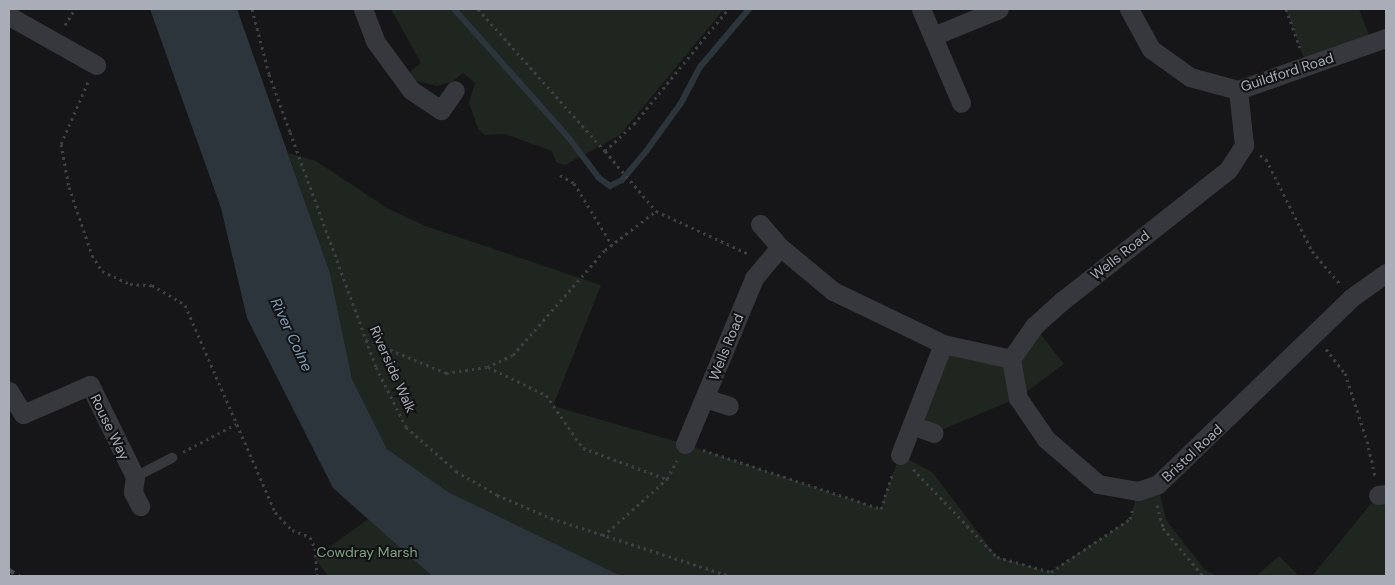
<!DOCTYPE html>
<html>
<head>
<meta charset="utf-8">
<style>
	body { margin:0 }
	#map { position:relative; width:1395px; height:585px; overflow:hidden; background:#161618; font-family:"DM Sans",sans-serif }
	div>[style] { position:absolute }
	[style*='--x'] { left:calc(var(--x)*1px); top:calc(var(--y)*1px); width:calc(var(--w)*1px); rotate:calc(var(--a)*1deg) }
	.green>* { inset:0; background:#1e261f }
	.water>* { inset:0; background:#2c353c }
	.stream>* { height:6px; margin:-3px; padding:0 3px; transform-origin:3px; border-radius:3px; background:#2c353c }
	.path>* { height:3px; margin-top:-1.5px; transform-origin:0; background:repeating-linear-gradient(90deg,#3d3f44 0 2.5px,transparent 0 6.5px) }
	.lane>* { height:10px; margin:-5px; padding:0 5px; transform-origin:5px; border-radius:5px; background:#37383d }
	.street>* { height:19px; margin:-9.5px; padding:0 9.5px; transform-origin:9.5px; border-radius:9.5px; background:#37383d }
	.rail>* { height:4px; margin-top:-2px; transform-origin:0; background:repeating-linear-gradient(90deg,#4a4c52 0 6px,transparent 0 11px) }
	span { translate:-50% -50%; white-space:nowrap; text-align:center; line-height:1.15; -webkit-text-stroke:4px #111113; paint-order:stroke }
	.street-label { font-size:14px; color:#a8adb8 }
	.park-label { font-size:14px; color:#7fa381 }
	.water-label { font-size:15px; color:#7f9bb3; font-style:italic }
	.frame { position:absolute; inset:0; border:10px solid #a8adb8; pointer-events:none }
</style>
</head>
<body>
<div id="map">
	<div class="green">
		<div style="clip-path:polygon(391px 9px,724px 9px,620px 135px,565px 165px,556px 162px,552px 151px,505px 134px,485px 135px,478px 129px,469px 103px,475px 83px,463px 73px,452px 82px,437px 86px,417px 81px,408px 73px,421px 63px)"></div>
		<div style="clip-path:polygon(1286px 9px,1359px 9px,1372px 43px,1307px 67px)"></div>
		<div style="clip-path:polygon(288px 153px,316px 161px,387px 208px,425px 226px,601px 285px,553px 406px,685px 444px,880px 509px,900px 455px,932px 472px,997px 557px,1050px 572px,1130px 519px,1138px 491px,1158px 484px,1166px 520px,1205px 570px,1217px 576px,621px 576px,604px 570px,448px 492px,387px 449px,352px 379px,330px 273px)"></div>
		<div style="clip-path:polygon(1034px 326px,1064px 364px,1018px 398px,934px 433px,912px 425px,943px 344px,1011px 359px)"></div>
		<div style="clip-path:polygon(1378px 495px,1386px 500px,1386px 576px,1312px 576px)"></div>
		<div style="clip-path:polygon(368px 519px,432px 576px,328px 576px,315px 558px)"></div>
		<div style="clip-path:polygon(1279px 556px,1299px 576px,1256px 576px)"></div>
	</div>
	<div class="water">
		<div style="clip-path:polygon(150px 9px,237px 9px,330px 273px,352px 379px,387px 449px,448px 492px,621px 576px,432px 576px,333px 488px,247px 318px,221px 208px)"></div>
	</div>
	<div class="stream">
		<div style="--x:454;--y:9;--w:171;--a:48.3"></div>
		<div style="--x:568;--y:137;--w:51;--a:52.9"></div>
		<div style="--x:599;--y:178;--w:14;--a:36"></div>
		<div style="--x:610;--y:186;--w:13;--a:-27"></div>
		<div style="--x:622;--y:180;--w:39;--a:-50"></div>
		<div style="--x:647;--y:150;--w:58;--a:-54.1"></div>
		<div style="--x:681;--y:103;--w:41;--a:-62.2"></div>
		<div style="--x:700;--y:67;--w:76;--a:-49.8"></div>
	</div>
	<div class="path">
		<div style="--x:252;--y:9;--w:67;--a:75.3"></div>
		<div style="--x:269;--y:74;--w:62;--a:70.1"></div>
		<div style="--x:290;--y:132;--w:250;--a:69.9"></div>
		<div style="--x:376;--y:367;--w:67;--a:63.4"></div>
		<div style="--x:406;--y:427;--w:67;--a:41.3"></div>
		<div style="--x:456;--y:471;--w:48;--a:30.3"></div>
		<div style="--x:497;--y:495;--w:59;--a:23.1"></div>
		<div style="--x:551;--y:518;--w:187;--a:18"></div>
		<div style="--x:478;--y:9;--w:191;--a:48.2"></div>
		<div style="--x:605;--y:151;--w:40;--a:-43"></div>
		<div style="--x:634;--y:124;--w:149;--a:-50.7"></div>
		<div style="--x:1286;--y:9;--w:41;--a:70.3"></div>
		<div style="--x:65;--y:25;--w:19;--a:-58"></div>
		<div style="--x:88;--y:82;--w:68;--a:113.5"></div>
		<div style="--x:61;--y:144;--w:44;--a:79.5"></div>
		<div style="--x:69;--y:187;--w:72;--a:71.3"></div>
		<div style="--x:92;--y:255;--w:19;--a:58"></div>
		<div style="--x:102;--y:271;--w:31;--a:25"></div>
		<div style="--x:130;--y:284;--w:22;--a:3"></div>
		<div style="--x:152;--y:285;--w:39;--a:31"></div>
		<div style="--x:185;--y:305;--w:226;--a:66.5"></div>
		<div style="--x:275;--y:512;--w:25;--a:47"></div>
		<div style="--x:292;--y:530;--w:19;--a:21"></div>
		<div style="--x:310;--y:537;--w:12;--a:66"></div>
		<div style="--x:315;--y:548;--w:28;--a:86"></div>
		<div style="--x:605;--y:151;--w:79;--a:49.6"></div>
		<div style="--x:656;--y:211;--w:102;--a:24.8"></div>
		<div style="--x:1260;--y:155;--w:7;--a:34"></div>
		<div style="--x:1266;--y:159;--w:103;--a:63.4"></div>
		<div style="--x:1312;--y:251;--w:43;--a:49.7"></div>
		<div style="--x:560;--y:175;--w:16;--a:30"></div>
		<div style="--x:574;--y:183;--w:73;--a:58.5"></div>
		<div style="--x:366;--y:340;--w:87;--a:22.4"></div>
		<div style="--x:446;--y:373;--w:41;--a:-8.3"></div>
		<div style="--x:487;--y:367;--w:29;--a:-25"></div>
		<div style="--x:513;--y:355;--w:140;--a:-48.8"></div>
		<div style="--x:605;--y:250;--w:64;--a:-37.4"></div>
		<div style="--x:1326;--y:349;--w:31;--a:52"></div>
		<div style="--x:1345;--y:373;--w:71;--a:72.1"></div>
		<div style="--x:1367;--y:441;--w:37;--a:77"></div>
		<div style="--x:488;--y:367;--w:64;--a:25.8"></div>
		<div style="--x:546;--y:395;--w:65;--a:55.1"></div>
		<div style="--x:583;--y:448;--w:90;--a:20.3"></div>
		<div style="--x:703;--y:450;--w:188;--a:18.3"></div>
		<div style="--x:881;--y:509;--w:39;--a:-72"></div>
		<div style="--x:183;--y:452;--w:60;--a:-27.8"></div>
		<div style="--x:913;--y:469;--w:122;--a:46.3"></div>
		<div style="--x:997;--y:557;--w:56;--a:15.5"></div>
		<div style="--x:1051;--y:572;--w:95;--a:-33.9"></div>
		<div style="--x:1130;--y:519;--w:11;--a:-75"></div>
		<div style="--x:1157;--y:505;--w:24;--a:75"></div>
		<div style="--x:1163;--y:528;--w:62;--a:50.2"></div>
		<div style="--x:603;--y:536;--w:86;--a:-41.7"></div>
		<div style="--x:667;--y:479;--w:21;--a:-62"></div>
	</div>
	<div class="lane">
		<div style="--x:135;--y:477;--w:42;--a:-27.2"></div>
	</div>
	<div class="street">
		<div style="--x:363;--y:9;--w:34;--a:69"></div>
		<div style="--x:375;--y:41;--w:61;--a:53.7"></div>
		<div style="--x:411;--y:90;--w:36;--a:34"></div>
		<div style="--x:441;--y:110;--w:24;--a:-55"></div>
		<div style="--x:921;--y:9;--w:102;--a:66.9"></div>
		<div style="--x:1129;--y:9;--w:46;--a:61.2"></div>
		<div style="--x:1151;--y:49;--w:48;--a:35.7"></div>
		<div style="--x:1190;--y:77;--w:50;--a:15.2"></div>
		<div style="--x:1238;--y:90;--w:157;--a:-19.4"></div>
		<div style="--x:9;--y:16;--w:100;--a:29.4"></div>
		<div style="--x:933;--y:36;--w:71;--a:-22.2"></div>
		<div style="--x:760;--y:224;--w:30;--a:49"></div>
		<div style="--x:1011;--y:359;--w:40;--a:80"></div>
		<div style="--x:1018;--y:398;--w:50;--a:55.7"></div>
		<div style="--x:1046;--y:439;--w:69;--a:40.9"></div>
		<div style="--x:1098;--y:484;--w:41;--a:9.9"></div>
		<div style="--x:1138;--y:491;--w:21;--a:-19"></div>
		<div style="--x:1158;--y:484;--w:268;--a:-43.9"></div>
		<div style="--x:1351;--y:298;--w:43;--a:-35.5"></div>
		<div style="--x:9;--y:391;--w:27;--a:59"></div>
		<div style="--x:23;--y:414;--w:73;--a:-23.4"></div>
		<div style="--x:90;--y:385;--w:102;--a:63.9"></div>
		<div style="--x:135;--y:477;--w:15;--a:98"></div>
		<div style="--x:133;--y:492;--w:16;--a:63"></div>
		<div style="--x:705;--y:398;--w:25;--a:18"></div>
		<div style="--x:912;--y:425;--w:23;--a:20"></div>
		<div style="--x:685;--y:444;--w:180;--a:-67.4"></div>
		<div style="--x:754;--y:278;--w:40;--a:-50"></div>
		<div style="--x:780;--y:247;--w:69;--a:39.7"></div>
		<div style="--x:833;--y:291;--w:122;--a:25.7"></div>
		<div style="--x:943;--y:344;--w:70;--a:12.4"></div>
		<div style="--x:1011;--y:359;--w:40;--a:-55.1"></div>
		<div style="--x:1034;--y:326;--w:38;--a:-42"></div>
		<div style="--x:1062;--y:301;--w:211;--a:-38.3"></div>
		<div style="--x:1228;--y:170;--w:30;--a:-57"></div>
		<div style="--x:1244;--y:145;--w:55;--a:-96.2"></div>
		<div style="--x:900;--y:455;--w:119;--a:-68.8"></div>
		<div style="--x:1378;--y:495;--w:8;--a:-7"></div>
	</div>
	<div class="rail">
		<div style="--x:9;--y:570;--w:12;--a:31"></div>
	</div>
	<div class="street-label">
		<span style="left:1287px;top:72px;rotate:-18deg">Guildford Road</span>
		<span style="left:1120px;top:255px;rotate:-38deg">Wells Road</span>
		<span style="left:726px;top:347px;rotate:-68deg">Wells Road</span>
		<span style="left:393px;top:369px;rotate:66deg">Riverside Walk</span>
		<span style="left:110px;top:427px;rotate:64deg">Rouse Way</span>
		<span style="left:1192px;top:453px;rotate:-43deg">Bristol Road</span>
	</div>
	<div class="park-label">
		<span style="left:367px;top:552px">Cowdray Marsh</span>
	</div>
	<div class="water-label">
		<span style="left:291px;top:335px;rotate:65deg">River Colne</span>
	</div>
	<div class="frame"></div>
</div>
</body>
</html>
